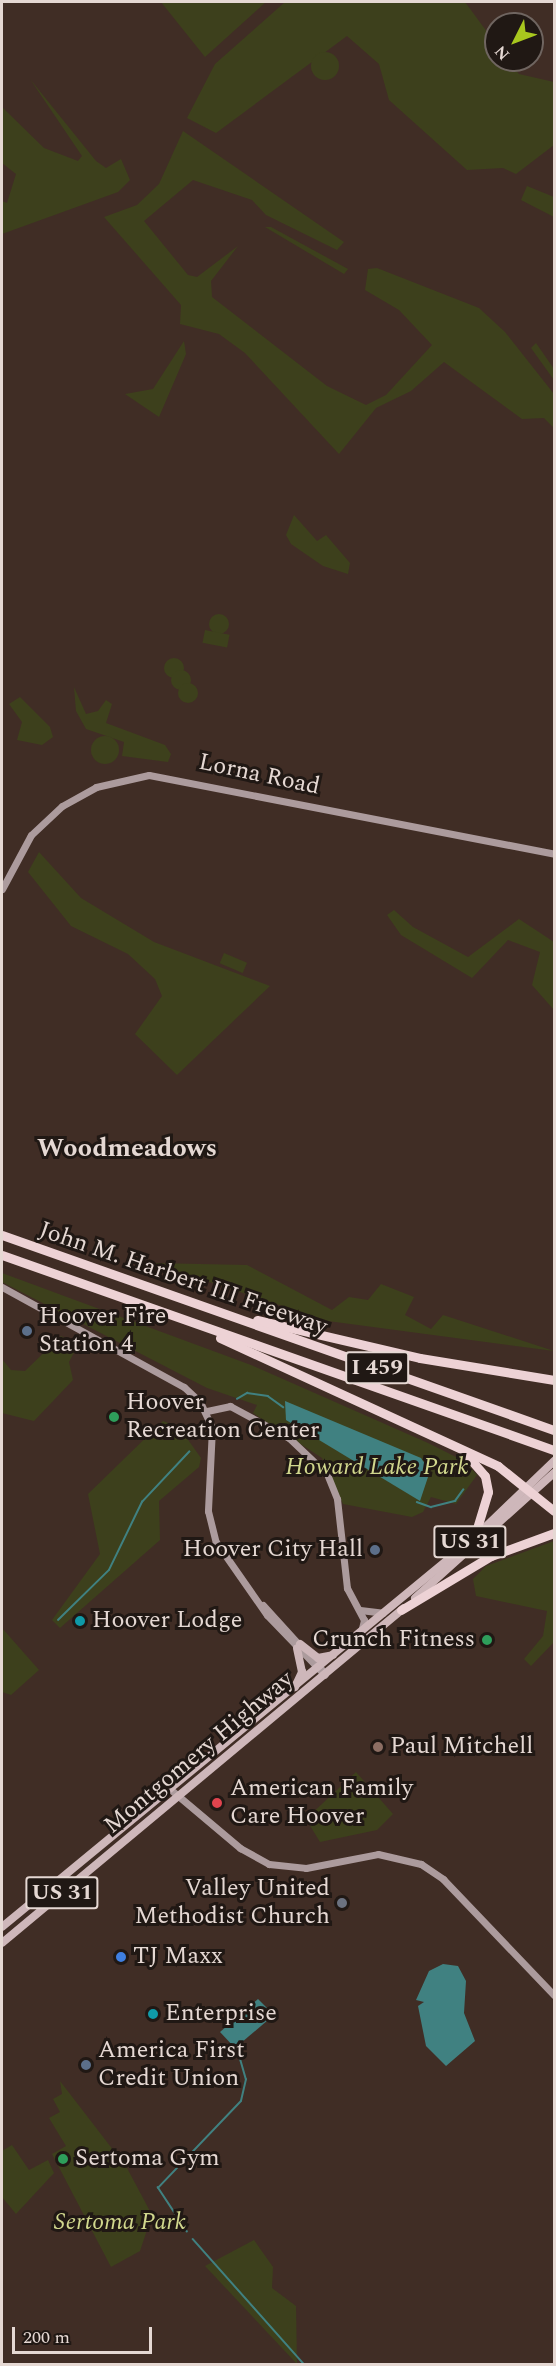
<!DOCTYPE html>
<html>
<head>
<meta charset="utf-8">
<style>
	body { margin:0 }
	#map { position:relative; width:556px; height:2366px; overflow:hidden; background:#402d25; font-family:Spectral,serif }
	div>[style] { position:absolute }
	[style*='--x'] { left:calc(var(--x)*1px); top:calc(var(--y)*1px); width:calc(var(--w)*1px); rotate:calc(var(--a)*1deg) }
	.green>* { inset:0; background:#3d401c; transform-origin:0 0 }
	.round { border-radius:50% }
	.water>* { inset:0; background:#408181 }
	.stream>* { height:1.5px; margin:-0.75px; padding:0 0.75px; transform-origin:0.75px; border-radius:0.75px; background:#408181 }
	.secondary>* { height:7px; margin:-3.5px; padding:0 3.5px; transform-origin:3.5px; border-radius:3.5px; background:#ac9b9d }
	.primary>* { height:8px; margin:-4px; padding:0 4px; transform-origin:4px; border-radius:4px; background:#ceb7ba }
	.highway>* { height:9px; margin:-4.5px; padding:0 4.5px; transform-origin:4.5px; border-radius:4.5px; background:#edd2d5 }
	.dots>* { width:16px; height:16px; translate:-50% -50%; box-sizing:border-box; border:3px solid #201814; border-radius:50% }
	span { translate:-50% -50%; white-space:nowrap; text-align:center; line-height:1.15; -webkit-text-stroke:6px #201814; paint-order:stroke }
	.shield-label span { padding:2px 4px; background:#201814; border:2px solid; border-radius:4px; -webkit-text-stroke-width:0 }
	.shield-label { font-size:22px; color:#e5d8d3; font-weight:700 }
	.street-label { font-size:24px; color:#e5d8d3 }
	.poi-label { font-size:24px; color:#e5d8d3 }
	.left { translate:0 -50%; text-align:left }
	.right { translate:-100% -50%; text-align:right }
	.park-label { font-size:24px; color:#d1d78d; font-style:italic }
	.neighbourhood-label { font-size:26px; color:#e5d8d3; font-weight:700 }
	.frame { position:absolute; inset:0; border:3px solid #e5d8d3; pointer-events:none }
	.north { position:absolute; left:484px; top:12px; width:60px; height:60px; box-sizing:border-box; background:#201814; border:2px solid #6f6560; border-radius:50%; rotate:228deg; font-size:16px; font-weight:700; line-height:24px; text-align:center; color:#e5d8d3 }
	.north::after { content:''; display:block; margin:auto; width:21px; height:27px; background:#a8c71e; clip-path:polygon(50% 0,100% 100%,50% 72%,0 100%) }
	.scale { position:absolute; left:12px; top:2327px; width:140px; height:27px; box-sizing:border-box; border:3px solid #e5d8d3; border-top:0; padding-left:8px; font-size:18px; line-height:21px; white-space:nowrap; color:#e5d8d3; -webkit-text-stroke:4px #201814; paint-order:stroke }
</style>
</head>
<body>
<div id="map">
	<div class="green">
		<div style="clip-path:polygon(161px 2px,266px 2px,205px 57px)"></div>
		<div style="clip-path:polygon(285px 2px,465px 2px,496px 44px,496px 60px,508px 60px,519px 74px,554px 82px,554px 145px,516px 174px,503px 168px,467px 170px,389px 100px,379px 64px,347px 36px,216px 133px,187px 118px,215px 64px)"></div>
		<div class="round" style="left:311px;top:52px;width:28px;height:28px"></div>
		<div style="clip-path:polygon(30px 79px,96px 161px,106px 168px,121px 159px,130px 180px,118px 192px,2px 234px,2px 201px,7px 203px,16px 174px,2px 163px,2px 107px,44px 148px,78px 161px,82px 156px)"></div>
		<div style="clip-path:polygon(183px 131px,344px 242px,337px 250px,266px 215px,252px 200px,193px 180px,144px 221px,188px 275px,197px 277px,238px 246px,211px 281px,212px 297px,327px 386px,366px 405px,386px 395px,432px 345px,399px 310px,365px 290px,368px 269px,377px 268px,479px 308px,505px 332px,554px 394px,554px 428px,544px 418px,522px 419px,444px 362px,411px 391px,376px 408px,339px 454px,245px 353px,219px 334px,180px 324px,181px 305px,104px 217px,137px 205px,159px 184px)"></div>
		<div style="clip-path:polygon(527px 186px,554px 197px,554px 217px,521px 200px)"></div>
		<div style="clip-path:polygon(265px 227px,271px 227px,348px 269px,344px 274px)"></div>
		<div style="clip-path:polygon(184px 341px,186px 354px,159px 417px,125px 394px,153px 389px)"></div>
		<div style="clip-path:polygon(536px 343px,554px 369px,554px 380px,531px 348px)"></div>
		<div style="clip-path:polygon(294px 515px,317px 541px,326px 535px,350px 563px,348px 574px,323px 566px,291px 544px,286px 535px)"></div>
		<div class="round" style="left:209px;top:614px;width:20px;height:20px"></div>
		<div style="left:205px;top:630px;width:25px;height:13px;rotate:11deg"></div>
		<div class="round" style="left:164px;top:658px;width:20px;height:20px"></div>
		<div class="round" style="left:171px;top:670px;width:20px;height:20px"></div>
		<div class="round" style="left:178px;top:683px;width:20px;height:20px"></div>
		<div style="clip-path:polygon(74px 687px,86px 714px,98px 711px,106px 700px,112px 704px,106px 723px,165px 745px,171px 754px,168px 762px,122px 756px,124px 742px,86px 729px,76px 711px)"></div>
		<div style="clip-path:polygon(20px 697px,50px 727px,53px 737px,42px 745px,17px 740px,22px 722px,9px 704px)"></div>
		<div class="round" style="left:91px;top:736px;width:28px;height:28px"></div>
		<div style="clip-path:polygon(39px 852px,81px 898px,154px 942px,270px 986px,177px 1075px,135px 1034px,162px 996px,155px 979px,128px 954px,71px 926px,28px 872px)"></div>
		<div style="clip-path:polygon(394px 910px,413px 927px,468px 957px,519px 919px,554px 942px,554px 1010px,532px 985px,540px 952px,508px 940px,472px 978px,401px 935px,387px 915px)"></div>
		<div style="left:224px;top:953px;width:25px;height:11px;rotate:23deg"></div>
		<div style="clip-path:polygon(152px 1263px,247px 1265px,332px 1310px,349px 1297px,368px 1300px,381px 1284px,414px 1297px,405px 1315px,431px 1329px,443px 1315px,554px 1351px,328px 1321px)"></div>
		<div style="clip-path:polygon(2px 1273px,251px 1365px,428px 1443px,466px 1462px,477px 1475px,456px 1504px,431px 1497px,423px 1512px,412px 1517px,343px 1504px,322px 1458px,253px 1413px,257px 1405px,207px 1388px,2px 1282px)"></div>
		<div style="clip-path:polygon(61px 1336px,78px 1345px,69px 1362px,73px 1380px,34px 1421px,2px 1413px,2px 1359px,11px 1370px,25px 1371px)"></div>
		<div style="clip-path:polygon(163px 1421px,179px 1427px,201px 1458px,199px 1467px,159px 1501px,160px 1540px,60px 1628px,52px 1620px,100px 1554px,88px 1494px)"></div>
		<div style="clip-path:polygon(554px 1541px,554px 1642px,531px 1666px,524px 1659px,543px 1636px,547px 1611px,476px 1596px,473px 1579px,486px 1566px)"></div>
		<div style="clip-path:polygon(2px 1628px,39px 1670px,11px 1695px,2px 1692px)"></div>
		<div style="clip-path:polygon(356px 1772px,393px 1814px,377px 1830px,320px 1842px,306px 1819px)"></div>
		<div style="clip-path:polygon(60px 2081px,127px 2168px,152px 2215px,140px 2251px,111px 2267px,52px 2154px,66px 2146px,49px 2118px,60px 2112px,53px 2099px,62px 2094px)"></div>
		<div style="clip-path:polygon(12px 2145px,29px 2170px,48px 2160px,54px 2173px,16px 2214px,2px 2197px,2px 2151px)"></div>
		<div style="clip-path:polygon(254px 2240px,273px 2267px,272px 2288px,296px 2306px,297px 2364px,205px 2266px)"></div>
	</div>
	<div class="water">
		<div style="clip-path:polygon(285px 1401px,421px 1458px,430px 1471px,420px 1501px,286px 1420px)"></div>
		<div style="clip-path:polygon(443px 1964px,458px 1966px,466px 1981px,464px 2013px,475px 2041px,446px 2066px,426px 2046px,418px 2006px,424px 2002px,416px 2000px,429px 1971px)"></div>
		<div style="clip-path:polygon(258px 1999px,268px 2009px,268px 2020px,235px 2048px,220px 2032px)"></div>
	</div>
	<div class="stream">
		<div style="--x:237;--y:1399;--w:12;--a:-31"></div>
		<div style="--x:247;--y:1393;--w:21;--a:8"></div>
		<div style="--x:268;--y:1396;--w:19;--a:36"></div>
		<div style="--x:417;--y:1502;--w:15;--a:20"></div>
		<div style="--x:431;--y:1507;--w:25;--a:-14"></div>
		<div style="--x:455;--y:1501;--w:14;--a:-54"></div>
		<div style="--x:58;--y:1620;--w:71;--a:-44.4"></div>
		<div style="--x:109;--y:1570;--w:76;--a:-64.1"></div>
		<div style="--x:142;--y:1502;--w:69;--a:-46.8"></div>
		<div style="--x:187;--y:2232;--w:53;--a:-123.4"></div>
		<div style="--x:158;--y:2188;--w:120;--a:-46.3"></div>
		<div style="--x:241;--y:2101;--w:22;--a:-77"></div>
		<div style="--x:246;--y:2080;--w:33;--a:-106"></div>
		<div style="--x:193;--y:2239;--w:167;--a:48.4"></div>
	</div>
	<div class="secondary">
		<div style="--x:2;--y:889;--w:61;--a:-61.8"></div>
		<div style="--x:31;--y:835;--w:42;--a:-43.1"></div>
		<div style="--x:62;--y:806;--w:39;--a:-29"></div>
		<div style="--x:96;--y:787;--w:54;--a:-12.8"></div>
		<div style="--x:149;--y:775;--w:413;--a:11"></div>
		<div style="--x:2;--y:1287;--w:208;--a:28.8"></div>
		<div style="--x:184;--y:1387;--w:22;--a:43"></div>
		<div style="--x:200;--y:1402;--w:29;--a:65"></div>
		<div style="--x:212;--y:1428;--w:83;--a:92.8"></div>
		<div style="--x:208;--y:1511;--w:32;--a:76"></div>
		<div style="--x:216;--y:1542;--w:89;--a:55.1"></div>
		<div style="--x:267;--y:1615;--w:83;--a:46"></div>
		<div style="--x:207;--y:1411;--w:24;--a:-12"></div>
		<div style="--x:230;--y:1406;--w:67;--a:28.5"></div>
		<div style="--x:289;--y:1438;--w:52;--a:43.5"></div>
		<div style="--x:327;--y:1474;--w:27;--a:68"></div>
		<div style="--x:337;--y:1499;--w:90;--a:83.6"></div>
		<div style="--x:347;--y:1588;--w:36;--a:62"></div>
		<div style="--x:364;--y:1620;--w:12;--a:104"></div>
		<div style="--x:263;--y:1605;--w:88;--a:47.8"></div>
		<div style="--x:360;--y:1610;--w:23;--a:7"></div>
		<div style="--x:170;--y:1789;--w:92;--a:40.1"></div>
		<div style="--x:240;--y:1848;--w:33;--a:29"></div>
		<div style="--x:269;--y:1864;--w:37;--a:6"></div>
		<div style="--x:306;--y:1868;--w:73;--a:-11"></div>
		<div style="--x:378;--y:1854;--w:44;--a:13.1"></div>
		<div style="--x:421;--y:1864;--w:27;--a:34"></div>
		<div style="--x:443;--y:1879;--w:161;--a:46.3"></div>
	</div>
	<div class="primary">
		<div style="--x:415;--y:1598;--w:187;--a:-42"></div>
		<div style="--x:300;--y:1644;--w:23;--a:38"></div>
		<div style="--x:318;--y:1658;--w:15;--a:-11"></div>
		<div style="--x:295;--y:1687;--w:17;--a:-65"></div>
		<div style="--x:302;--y:1672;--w:24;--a:-102"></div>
		<div style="--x:2;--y:1927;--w:612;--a:-39.49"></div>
		<div style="--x:474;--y:1538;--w:111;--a:-43.9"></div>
		<div style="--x:2;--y:1943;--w:523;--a:-39.81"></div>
	</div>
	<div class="highway">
		<div style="--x:2;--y:1235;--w:585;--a:19.46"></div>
		<div style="--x:2;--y:1255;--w:585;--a:19.46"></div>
		<div style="--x:257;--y:1320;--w:167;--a:13.1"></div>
		<div style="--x:420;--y:1358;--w:136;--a:9.3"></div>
		<div style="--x:220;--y:1338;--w:306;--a:24.7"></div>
		<div style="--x:498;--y:1466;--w:72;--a:38.8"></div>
		<div style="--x:465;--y:1453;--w:30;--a:49"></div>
		<div style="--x:485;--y:1476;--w:16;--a:79"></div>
		<div style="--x:488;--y:1492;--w:48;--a:106.9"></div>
		<div style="--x:401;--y:1610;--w:105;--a:-31"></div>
		<div style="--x:491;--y:1556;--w:67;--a:-20.1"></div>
	</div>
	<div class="dots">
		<div style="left:27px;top:1331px;background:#5c6f8a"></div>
		<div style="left:114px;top:1417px;background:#2e9e5b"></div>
		<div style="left:375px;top:1550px;background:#5c6f8a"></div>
		<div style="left:80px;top:1621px;background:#0f9aa8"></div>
		<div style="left:487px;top:1640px;background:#2e9e5b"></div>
		<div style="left:378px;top:1747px;background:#8d6e63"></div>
		<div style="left:217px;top:1803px;background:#e0444e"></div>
		<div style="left:342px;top:1903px;background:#6b7280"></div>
		<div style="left:121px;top:1957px;background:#3f7fe0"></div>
		<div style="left:153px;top:2014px;background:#0f9aa8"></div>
		<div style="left:86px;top:2065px;background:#5c6f8a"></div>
		<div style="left:63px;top:2159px;background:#2e9e5b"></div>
	</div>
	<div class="shield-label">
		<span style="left:377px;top:1368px">I 459</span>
		<span style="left:470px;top:1542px">US 31</span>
		<span style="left:62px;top:1893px">US 31</span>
	</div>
	<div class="street-label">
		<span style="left:259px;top:775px;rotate:12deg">Lorna Road</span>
		<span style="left:183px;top:1279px;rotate:19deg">John M. Harbert III Freeway</span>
		<span style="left:199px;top:1753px;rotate:-40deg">Montgomery Highway</span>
	</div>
	<div class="poi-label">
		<span class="left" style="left:39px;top:1331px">Hoover Fire<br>Station 4</span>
		<span class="left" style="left:126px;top:1417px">Hoover<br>Recreation Center</span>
		<span class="right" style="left:363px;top:1550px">Hoover City Hall</span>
		<span class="left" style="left:92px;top:1621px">Hoover Lodge</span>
		<span class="right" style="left:475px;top:1640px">Crunch Fitness</span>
		<span class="left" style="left:390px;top:1747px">Paul Mitchell</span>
		<span class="left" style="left:230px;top:1803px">American Family<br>Care Hoover</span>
		<span class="right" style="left:330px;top:1903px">Valley United<br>Methodist Church</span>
		<span class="left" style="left:133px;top:1957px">TJ Maxx</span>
		<span class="left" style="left:165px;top:2014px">Enterprise</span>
		<span class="left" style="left:98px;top:2065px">America First<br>Credit Union</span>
		<span class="left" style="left:75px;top:2159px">Sertoma Gym</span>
	</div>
	<div class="park-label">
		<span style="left:377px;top:1468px">Howard Lake Park</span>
		<span style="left:120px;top:2223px">Sertoma Park</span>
	</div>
	<div class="neighbourhood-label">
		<span style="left:127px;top:1149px">Woodmeadows</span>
	</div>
	<div class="frame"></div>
	<div class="north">N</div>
	<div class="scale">200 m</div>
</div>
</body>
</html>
